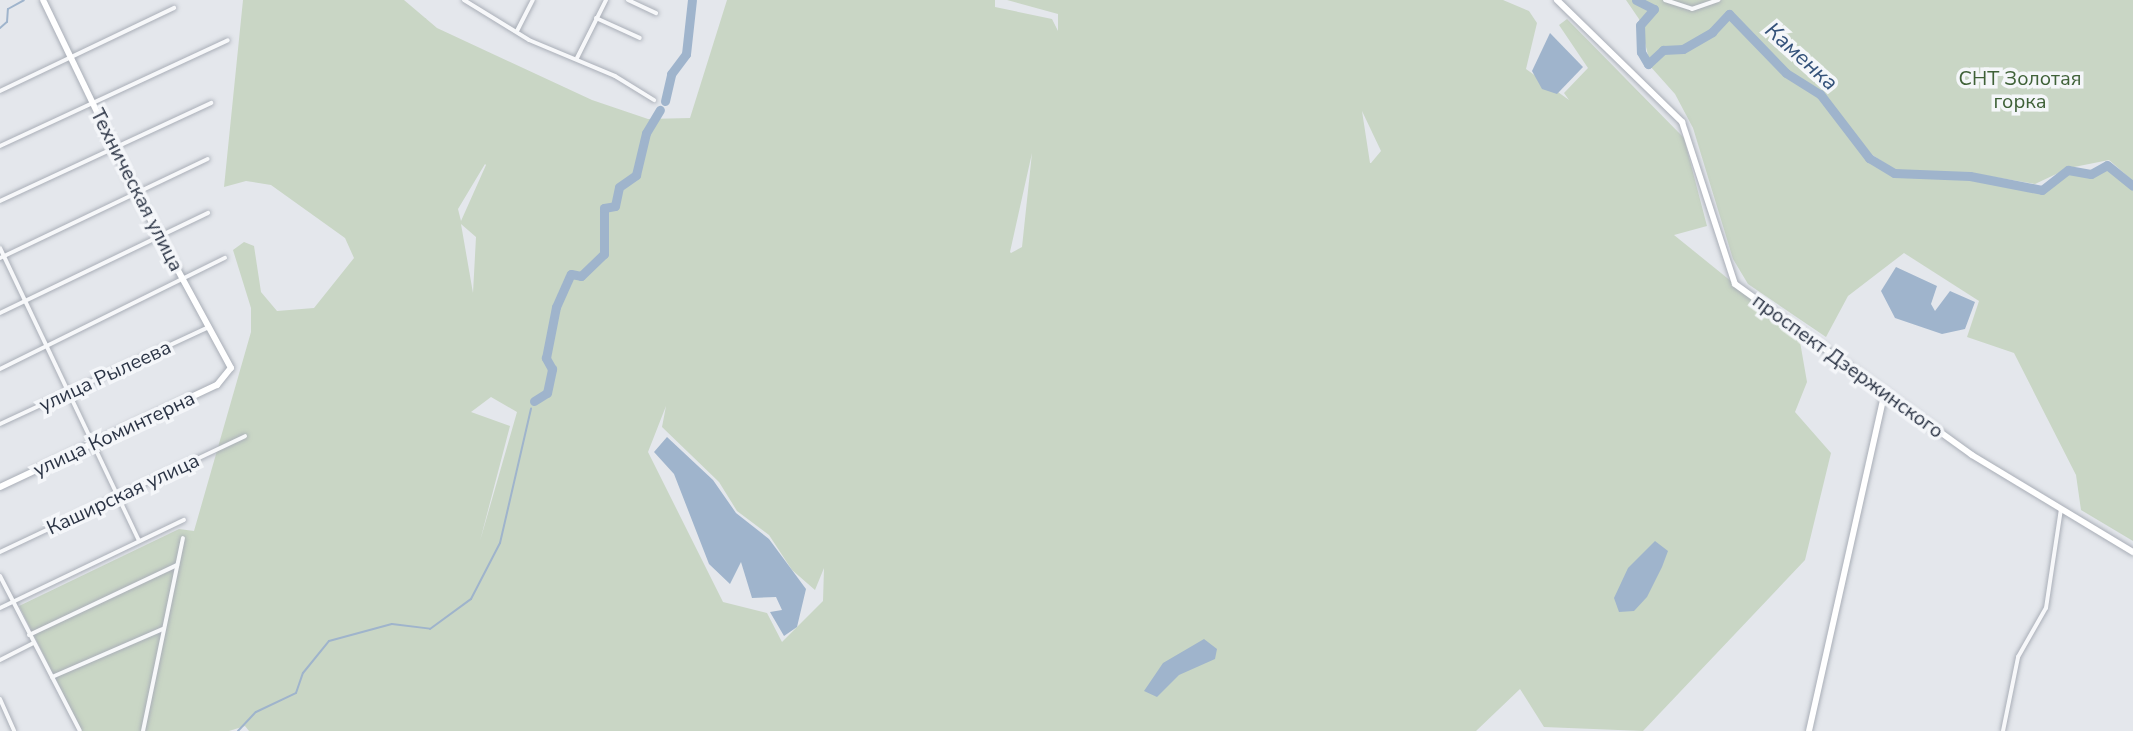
<!DOCTYPE html>
<html>
<head>
<meta charset="utf-8">
<style>
	body { margin:0 }
	#map { position:relative; width:2133px; height:731px; overflow:hidden; background:#e4e7ec; font-family:"Nunito Sans",sans-serif }
	div>[style] { position:absolute }
	[style*='--x'] { left:calc(var(--x)*1px); top:calc(var(--y)*1px); width:calc(var(--w)*1px); rotate:calc(var(--a)*1deg) }
	.green>* { inset:0; background:#c9d6c5 }
	.water>* { inset:0; background:#9fb4cc }
	.stream>* { height:2px; margin:-1px; padding:0 1px; transform-origin:1px; border-radius:1px; background:#9fb4cc }
	.river>* { height:9px; margin:-4.5px; padding:0 4.5px; transform-origin:4.5px; border-radius:4.5px; background:#9fb4cc }
	.roads { filter:drop-shadow(0 0 2px #a9aeb7) drop-shadow(0 0 2px #a9aeb7) }
	.street>* { height:4px; margin:-2px; padding:0 2px; transform-origin:2px; border-radius:2px; background:#f7f8fa }
	.secondary>* { height:6px; margin:-3px; padding:0 3px; transform-origin:3px; border-radius:3px; background:#fff }
	span { translate:-50% -50%; white-space:nowrap; text-align:center; line-height:1.15; -webkit-text-stroke:7px #f4f6f9; paint-order:stroke }
	.park-label { font-size:20px; color:#3f6138 }
	.street-label { font-size:20px; color:#2b3445 }
	.water-label { font-size:22px; color:#34527a; font-style:italic }
</style>
</head>
<body>
<div id="map">
	<div class="green">
		<div style="clip-path:polygon(evenodd,243px 0,404px 0,437px 28px,592px 100px,648px 119px,690px 118px,727px 0,995px 0,995px 7px,1052px 19px,1058px 31px,1058px 14px,1007px 0,1503px 0,1529px 11px,1537px 23px,1526px 69px,1569px 100px,1564px 93px,1588px 68px,1559px 25px,1567px 19px,1684px 138px,1707px 226px,1674px 235px,1799px 336px,1807px 382px,1795px 412px,1831px 453px,1805px 560px,1643px 731px,1544px 727px,1520px 689px,1476px 731px,249px 731px,245px 726px,229px 731px,82px 731px,19px 606px,179px 529px,194px 531px,251px 332px,251px 308px,233px 250px,244px 242px,254px 246px,261px 292px,277px 311px,314px 308px,354px 258px,345px 238px,271px 185px,246px 181px,224px 187px,243px 0,1362px 111px,1381px 151px,1371px 163px,1370px 163px,1362px 111px,243px 0,1032px 153px,1022px 247px,1011px 253px,1010px 252px,1032px 153px,243px 0,485px 164px,486px 165px,461px 221px,458px 209px,485px 164px,243px 0,461px 224px,476px 237px,473px 293px,461px 224px,243px 0,491px 397px,517px 412px,480px 541px,510px 426px,471px 412px,491px 397px,243px 0,666px 406px,662px 427px,719px 482px,737px 511px,769px 535px,792px 570px,815px 590px,824px 568px,823px 601px,782px 642px,767px 613px,723px 602px,648px 452px,666px 406px)"></div>
		<div style="clip-path:polygon(1626px 0,2133px 0,2133px 181px,2109px 160px,2069px 168px,2035px 184px,1971px 173px,1895px 170px,1871px 154px,1823px 92px,1788px 71px,1731px 11px,1711px 31px,1682px 46px,1663px 47px,1649px 59px,1639px 19px)"></div>
		<div style="clip-path:polygon(1730px 18px,1784px 76px,1818px 96px,1868px 161px,1894px 175px,1970px 178px,2041px 192px,2069px 172px,2093px 176px,2107px 167px,2128px 184px,2133px 191px,2133px 541px,2081px 510px,2076px 475px,2014px 353px,1967px 337px,1979px 301px,1904px 253px,1848px 296px,1826px 337px,1748px 284px,1733px 259px,1693px 128px,1675px 94px,1650px 66px,1665px 53px,1684px 51px,1714px 34px)"></div>
	</div>
	<div class="water">
		<div style="clip-path:polygon(1550px 33px,1583px 67px,1557px 94px,1542px 89px,1532px 71px)"></div>
		<div style="clip-path:polygon(1896px 267px,1937px 286px,1931px 304px,1935px 311px,1950px 291px,1975px 302px,1965px 329px,1942px 334px,1895px 318px,1881px 291px)"></div>
		<div style="clip-path:polygon(667px 437px,713px 480px,736px 513px,769px 539px,806px 589px,797px 627px,784px 636px,770px 612px,782px 610px,776px 597px,752px 598px,741px 562px,730px 584px,709px 564px,674px 474px,654px 452px)"></div>
		<div style="clip-path:polygon(1655px 541px,1668px 551px,1662px 567px,1647px 597px,1634px 611px,1619px 612px,1614px 598px,1628px 568px)"></div>
		<div style="clip-path:polygon(1204px 639px,1217px 649px,1215px 659px,1179px 675px,1157px 697px,1144px 691px,1163px 663px)"></div>
	</div>
	<div class="stream">
		<div style="--x:0;--y:28;--w:9;--a:-41"></div>
		<div style="--x:7;--y:22;--w:13;--a:-86"></div>
		<div style="--x:8;--y:9;--w:18;--a:-29"></div>
		<div style="--x:238;--y:731;--w:26;--a:-47"></div>
		<div style="--x:256;--y:712;--w:44;--a:-25.4"></div>
		<div style="--x:296;--y:693;--w:21;--a:-71"></div>
		<div style="--x:303;--y:673;--w:41;--a:-50.9"></div>
		<div style="--x:329;--y:641;--w:65;--a:-15.1"></div>
		<div style="--x:392;--y:624;--w:38;--a:7"></div>
		<div style="--x:430;--y:629;--w:51;--a:-36.2"></div>
		<div style="--x:471;--y:599;--w:63;--a:-62.6"></div>
		<div style="--x:500;--y:543;--w:138;--a:-77"></div>
	</div>
	<div class="river">
		<div style="--x:1636;--y:0;--w:20;--a:27"></div>
		<div style="--x:1654;--y:9;--w:21;--a:131"></div>
		<div style="--x:1640;--y:25;--w:27;--a:88"></div>
		<div style="--x:1641;--y:52;--w:14;--a:60"></div>
		<div style="--x:1648;--y:64;--w:21;--a:-43"></div>
		<div style="--x:1663;--y:50;--w:20;--a:-3"></div>
		<div style="--x:1683;--y:49;--w:34;--a:-30"></div>
		<div style="--x:1712;--y:32;--w:25;--a:-47"></div>
		<div style="--x:1729;--y:14;--w:82;--a:46"></div>
		<div style="--x:1786;--y:73;--w:40;--a:32"></div>
		<div style="--x:1820;--y:94;--w:81;--a:52.6"></div>
		<div style="--x:1869;--y:158;--w:29;--a:31"></div>
		<div style="--x:1894;--y:173;--w:76;--a:2.3"></div>
		<div style="--x:1970;--y:176;--w:73;--a:11"></div>
		<div style="--x:2042;--y:190;--w:33;--a:-38"></div>
		<div style="--x:2068;--y:170;--w:23;--a:10"></div>
		<div style="--x:2091;--y:174;--w:18;--a:-29"></div>
		<div style="--x:2107;--y:165;--w:33;--a:39"></div>
		<div style="--x:665;--y:101;--w:28;--a:-77"></div>
		<div style="--x:671;--y:74;--w:25;--a:-53"></div>
		<div style="--x:686;--y:54;--w:54;--a:-83.7"></div>
		<div style="--x:534;--y:401;--w:15;--a:-32"></div>
		<div style="--x:547;--y:393;--w:25;--a:-78"></div>
		<div style="--x:552;--y:369;--w:13;--a:-119"></div>
		<div style="--x:546;--y:358;--w:52;--a:-78.9"></div>
		<div style="--x:556;--y:307;--w:36;--a:-66"></div>
		<div style="--x:571;--y:274;--w:10;--a:11"></div>
		<div style="--x:581;--y:276;--w:32;--a:-44"></div>
		<div style="--x:604;--y:254;--w:46;--a:-90"></div>
		<div style="--x:604;--y:208;--w:11;--a:-10"></div>
		<div style="--x:615;--y:206;--w:19;--a:-78"></div>
		<div style="--x:619;--y:187;--w:21;--a:-35"></div>
		<div style="--x:636;--y:175;--w:43;--a:-76.6"></div>
		<div style="--x:646;--y:133;--w:27;--a:-59"></div>
	</div>
	<div class="roads">
		<div class="street">
			<div style="--x:464;--y:0;--w:76;--a:31.6"></div>
			<div style="--x:529;--y:40;--w:93;--a:22.7"></div>
			<div style="--x:615;--y:76;--w:46;--a:31.6"></div>
			<div style="--x:628;--y:0;--w:31;--a:25"></div>
			<div style="--x:1665;--y:0;--w:28;--a:18"></div>
			<div style="--x:1692;--y:9;--w:28;--a:-19"></div>
			<div style="--x:596;--y:18;--w:48;--a:24.4"></div>
			<div style="--x:517;--y:31;--w:35;--a:-63"></div>
			<div style="--x:577;--y:58;--w:65;--a:-63.4"></div>
			<div style="--x:0;--y:91;--w:193;--a:-25.5"></div>
			<div style="--x:0;--y:146;--w:251;--a:-24.9"></div>
			<div style="--x:0;--y:201;--w:233;--a:-24.9"></div>
			<div style="--x:0;--y:248;--w:324;--a:64.6"></div>
			<div style="--x:0;--y:258;--w:230;--a:-25.5"></div>
			<div style="--x:0;--y:313;--w:231;--a:-25.7"></div>
			<div style="--x:0;--y:369;--w:251;--a:-26.3"></div>
			<div style="--x:0;--y:424;--w:230;--a:-24.9"></div>
			<div style="--x:0;--y:552;--w:271;--a:-25.3"></div>
			<div style="--x:0;--y:576;--w:174;--a:62.7"></div>
			<div style="--x:0;--y:608;--w:204;--a:-25.6"></div>
			<div style="--x:29;--y:635;--w:164;--a:-25.3"></div>
			<div style="--x:0;--y:660;--w:37;--a:-27"></div>
			<div style="--x:52;--y:677;--w:121;--a:-23.4"></div>
			<div style="--x:0;--y:699;--w:35;--a:66"></div>
			<div style="--x:143;--y:731;--w:197;--a:-78.3"></div>
			<div style="--x:2003;--y:731;--w:76;--a:-78.5"></div>
			<div style="--x:2018;--y:657;--w:56;--a:-60.3"></div>
			<div style="--x:2046;--y:608;--w:100;--a:-81.4"></div>
		</div>
		<div class="secondary">
			<div style="--x:1557;--y:0;--w:175;--a:44.3"></div>
			<div style="--x:1682;--y:122;--w:170;--a:71.9"></div>
			<div style="--x:1735;--y:284;--w:292;--a:35.8"></div>
			<div style="--x:1972;--y:455;--w:188;--a:31.1"></div>
			<div style="--x:0;--y:487;--w:240;--a:-25.2"></div>
			<div style="--x:217;--y:385;--w:22;--a:-51"></div>
			<div style="--x:231;--y:368;--w:199;--a:-118.5"></div>
			<div style="--x:136;--y:193;--w:214;--a:-115.7"></div>
			<div style="--x:1809;--y:731;--w:344;--a:-77.4"></div>
		</div>
	</div>
	<div class="park-label">
		<span style="left:2020px;top:90px">СНТ Золотая<br>горка</span>
	</div>
	<div class="street-label">
		<span style="left:137px;top:190px;rotate:63deg">Техническая улица</span>
		<span style="left:1848px;top:366px;rotate:36deg">проспект Дзержинского</span>
		<span style="left:105px;top:376px;rotate:-25deg">улица Рылеева</span>
		<span style="left:114px;top:434px;rotate:-25deg">улица Коминтерна</span>
		<span style="left:123px;top:494px;rotate:-25deg">Каширская улица</span>
	</div>
	<div class="water-label">
		<span style="left:1801px;top:57px;rotate:42deg">Каменка</span>
	</div>
</div>
</body>
</html>
